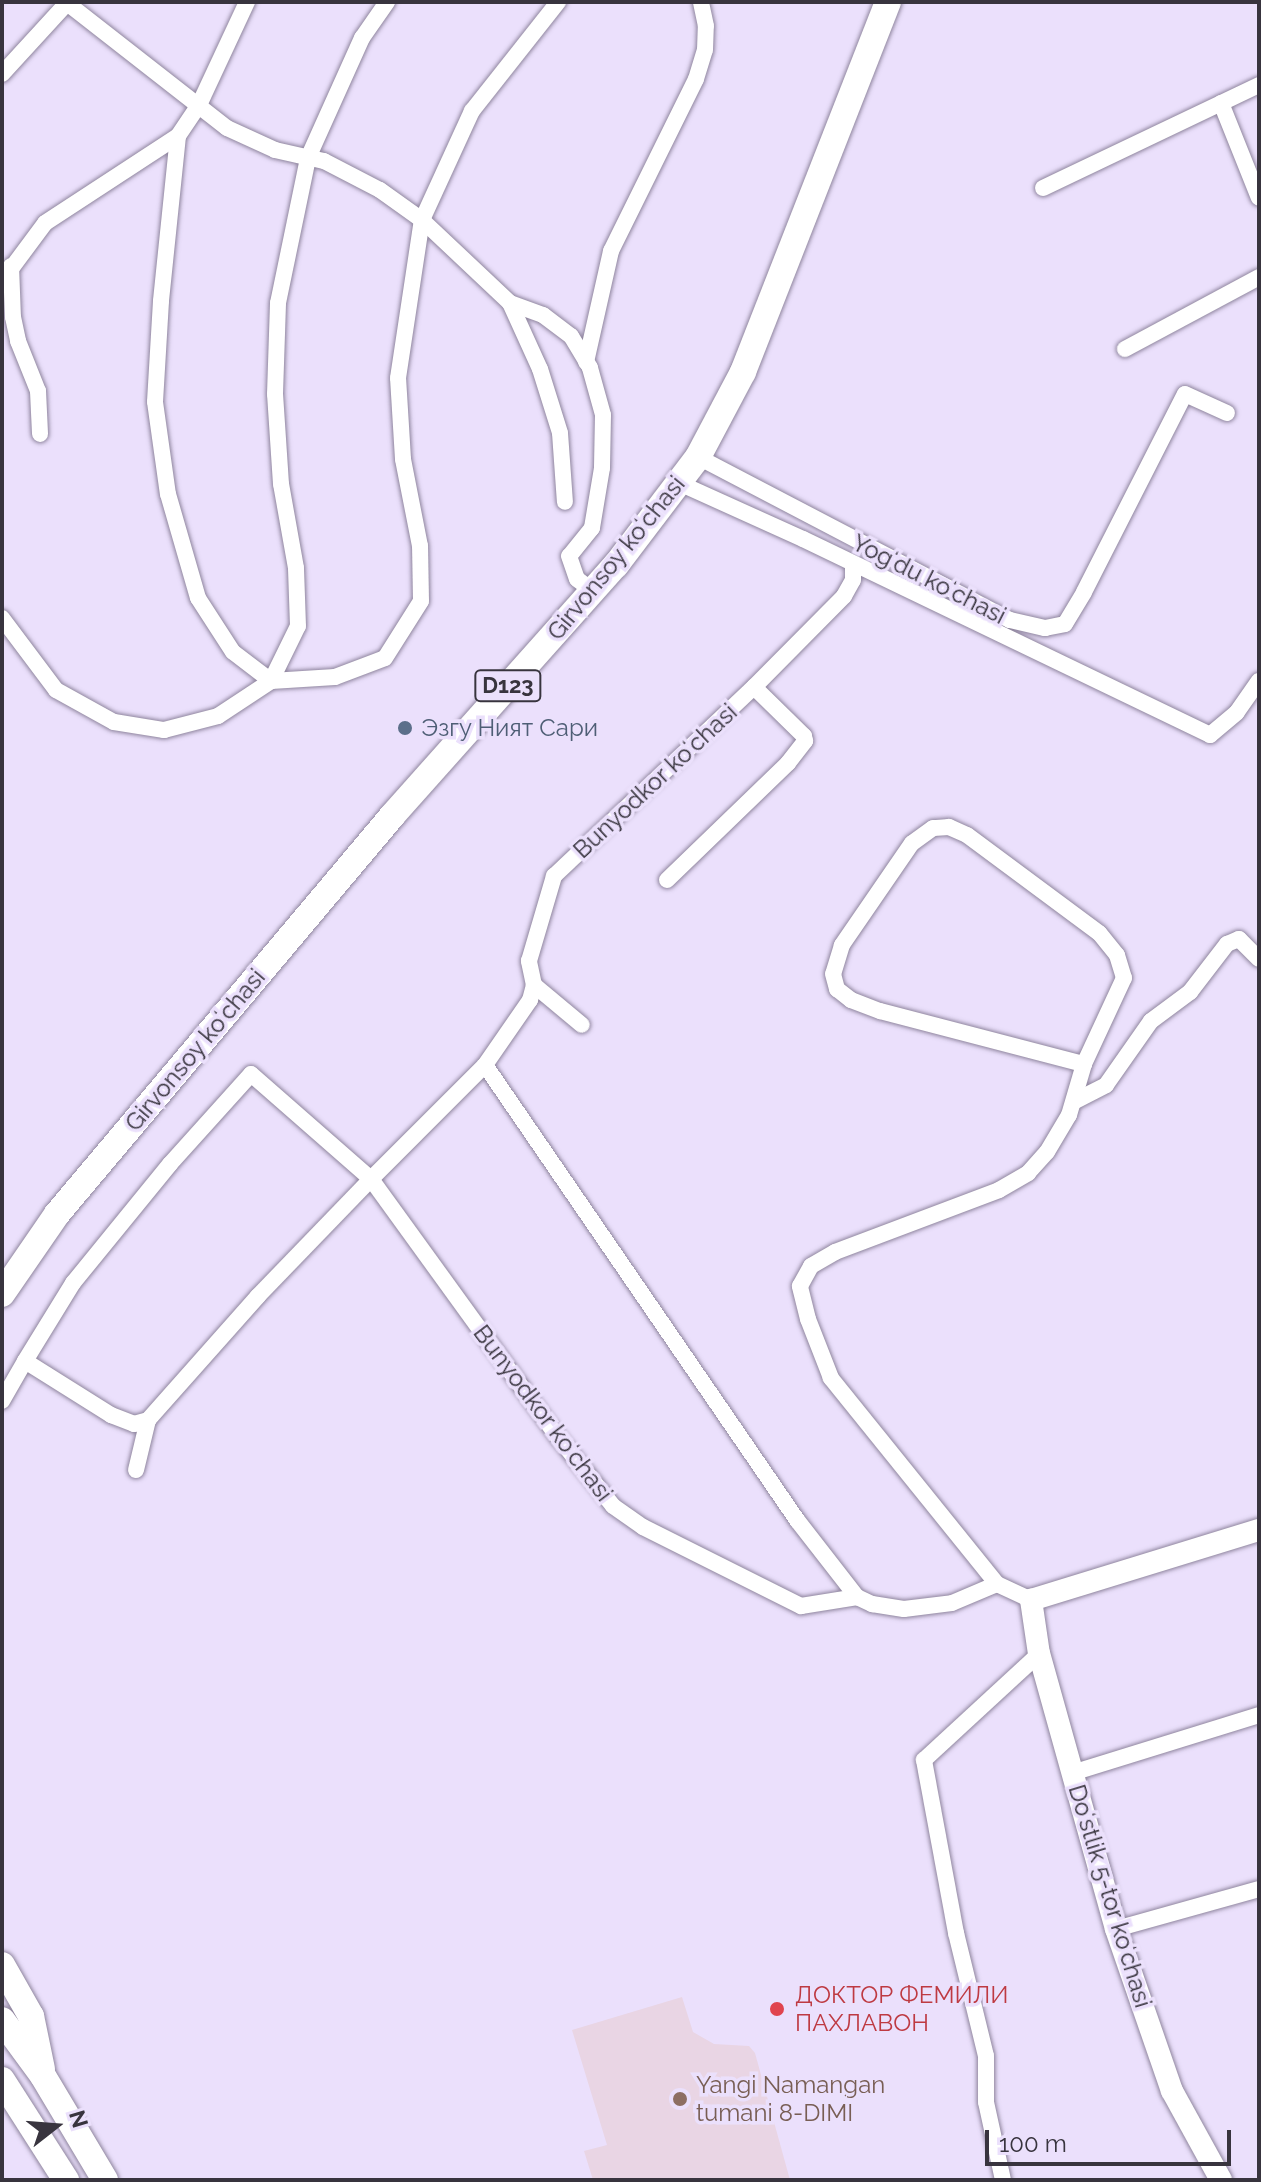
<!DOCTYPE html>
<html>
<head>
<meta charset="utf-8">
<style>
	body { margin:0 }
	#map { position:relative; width:1261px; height:2182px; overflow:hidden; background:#ebe0fc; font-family:Raleway,sans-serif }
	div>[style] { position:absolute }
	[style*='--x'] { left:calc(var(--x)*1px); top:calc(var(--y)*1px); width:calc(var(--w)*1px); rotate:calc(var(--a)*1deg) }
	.education>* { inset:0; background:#e9d5e4 }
	.roads { filter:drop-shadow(0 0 2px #8f859e) drop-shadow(0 0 2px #8f859e) }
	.street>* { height:16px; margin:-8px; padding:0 8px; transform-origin:8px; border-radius:8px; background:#fff }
	.secondary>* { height:22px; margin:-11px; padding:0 11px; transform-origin:11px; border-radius:11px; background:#fff }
	.primary>* { height:26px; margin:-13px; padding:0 13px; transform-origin:13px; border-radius:13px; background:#fff }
	.dots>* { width:22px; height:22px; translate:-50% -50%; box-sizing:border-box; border:4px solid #ebe0fc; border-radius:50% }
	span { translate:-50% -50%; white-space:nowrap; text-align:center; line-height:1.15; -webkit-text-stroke:7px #ebe0fc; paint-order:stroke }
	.shield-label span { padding:2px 6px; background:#ebe0fc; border:2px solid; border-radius:6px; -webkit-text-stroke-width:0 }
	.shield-label { font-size:22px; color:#38343e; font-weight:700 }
	.street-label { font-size:24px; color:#38343e }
	.service-label { font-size:24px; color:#4e5e75 }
	.left { translate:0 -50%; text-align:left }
	.health-label { font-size:24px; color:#be3a42 }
	.education-label { font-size:24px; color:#785e54 }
	.frame { position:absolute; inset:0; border:4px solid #38343e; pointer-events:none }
	.north { position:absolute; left:16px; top:2086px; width:80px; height:80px; -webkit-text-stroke:6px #ebe0fc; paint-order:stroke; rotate:73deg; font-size:22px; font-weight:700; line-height:32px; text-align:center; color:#38343e }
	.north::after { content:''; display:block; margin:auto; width:28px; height:36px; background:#38343e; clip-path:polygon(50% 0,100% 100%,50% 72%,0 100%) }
	.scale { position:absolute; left:985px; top:2130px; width:246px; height:36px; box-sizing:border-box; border:4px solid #38343e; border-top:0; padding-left:10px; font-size:24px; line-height:28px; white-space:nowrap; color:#38343e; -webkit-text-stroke:6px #ebe0fc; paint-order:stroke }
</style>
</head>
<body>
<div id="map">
	<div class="education">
		<div style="clip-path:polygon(682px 1997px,693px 2032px,714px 2044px,749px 2046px,755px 2053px,790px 2180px,593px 2180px,584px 2151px,607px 2145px,572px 2030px)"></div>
	</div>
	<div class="roads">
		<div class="street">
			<div style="--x:67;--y:3;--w:203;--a:38"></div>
			<div style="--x:227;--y:128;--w:53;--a:24.6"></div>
			<div style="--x:275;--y:150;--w:50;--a:12.7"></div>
			<div style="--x:324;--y:161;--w:63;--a:27.4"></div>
			<div style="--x:380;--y:190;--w:52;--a:35.5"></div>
			<div style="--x:422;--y:220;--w:121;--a:43.3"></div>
			<div style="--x:510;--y:303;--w:35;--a:20"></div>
			<div style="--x:543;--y:315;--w:35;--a:37"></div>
			<div style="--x:571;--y:336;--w:37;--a:59"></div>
			<div style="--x:590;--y:368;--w:49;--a:74.5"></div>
			<div style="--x:603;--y:415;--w:53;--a:91.1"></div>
			<div style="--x:602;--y:468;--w:61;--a:99.5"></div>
			<div style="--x:592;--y:528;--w:36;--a:129"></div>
			<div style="--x:569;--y:556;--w:24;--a:71"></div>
			<div style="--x:577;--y:579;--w:20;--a:37"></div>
			<div style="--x:2;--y:74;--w:98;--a:-47.5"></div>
			<div style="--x:1221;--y:103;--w:102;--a:68.2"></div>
			<div style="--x:178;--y:136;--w:166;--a:95.9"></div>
			<div style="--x:161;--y:301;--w:101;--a:93.4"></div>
			<div style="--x:155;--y:402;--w:93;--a:82"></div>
			<div style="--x:168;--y:494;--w:108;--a:73.9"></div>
			<div style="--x:198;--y:598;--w:64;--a:57.1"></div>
			<div style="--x:233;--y:652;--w:48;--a:37.3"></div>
			<div style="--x:271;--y:681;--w:64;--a:-3.6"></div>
			<div style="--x:335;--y:677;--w:53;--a:-20.8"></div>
			<div style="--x:385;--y:658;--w:67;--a:-57.7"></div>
			<div style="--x:421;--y:601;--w:55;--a:-91"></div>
			<div style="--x:420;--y:546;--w:89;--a:-101.1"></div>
			<div style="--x:403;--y:459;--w:81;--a:-93.5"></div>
			<div style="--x:398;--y:378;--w:160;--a:-81.4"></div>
			<div style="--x:422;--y:220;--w:120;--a:-65.4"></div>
			<div style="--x:472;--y:111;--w:139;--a:-51.7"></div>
			<div style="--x:1043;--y:188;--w:239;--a:-25.5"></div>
			<div style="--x:11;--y:266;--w:51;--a:87.8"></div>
			<div style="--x:13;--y:317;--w:25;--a:78"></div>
			<div style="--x:18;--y:341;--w:54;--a:68.2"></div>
			<div style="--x:38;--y:391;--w:43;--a:87.3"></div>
			<div style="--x:2;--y:281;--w:72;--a:-53.4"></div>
			<div style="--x:45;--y:223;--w:159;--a:-33.2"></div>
			<div style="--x:178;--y:136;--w:37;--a:-56"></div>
			<div style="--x:199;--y:105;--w:114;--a:-65"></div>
			<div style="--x:510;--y:303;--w:72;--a:65.6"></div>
			<div style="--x:540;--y:369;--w:67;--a:72.6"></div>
			<div style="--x:560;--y:433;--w:69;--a:85.9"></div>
			<div style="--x:1125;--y:349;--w:152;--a:-28.2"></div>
			<div style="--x:586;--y:362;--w:114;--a:-77.3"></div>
			<div style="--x:611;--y:251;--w:192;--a:-63.7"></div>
			<div style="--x:696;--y:79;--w:30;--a:-73"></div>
			<div style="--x:705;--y:50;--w:24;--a:-88"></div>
			<div style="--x:706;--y:26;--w:25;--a:-102"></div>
			<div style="--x:698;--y:457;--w:352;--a:27.6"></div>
			<div style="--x:1010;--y:620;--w:36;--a:13"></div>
			<div style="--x:1045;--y:628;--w:20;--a:-11"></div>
			<div style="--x:1065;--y:624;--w:37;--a:-59"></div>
			<div style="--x:1084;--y:592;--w:222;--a:-63"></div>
			<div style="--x:1185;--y:394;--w:46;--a:24.3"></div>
			<div style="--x:679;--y:483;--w:136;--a:24.3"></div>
			<div style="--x:803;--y:539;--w:452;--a:25.7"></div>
			<div style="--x:1210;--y:735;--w:35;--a:-40"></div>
			<div style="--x:1237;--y:712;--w:38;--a:-55"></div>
			<div style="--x:2;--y:618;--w:90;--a:53.1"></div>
			<div style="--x:56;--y:690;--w:66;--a:28.9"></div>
			<div style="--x:114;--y:722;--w:51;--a:9.1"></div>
			<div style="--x:164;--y:730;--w:56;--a:-14.5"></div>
			<div style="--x:218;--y:716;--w:64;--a:-33.4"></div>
			<div style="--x:271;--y:681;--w:61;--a:-63.9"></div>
			<div style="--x:298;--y:626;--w:58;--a:-92"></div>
			<div style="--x:296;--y:568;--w:85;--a:-100.1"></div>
			<div style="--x:281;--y:484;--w:90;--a:-93.8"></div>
			<div style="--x:275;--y:394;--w:91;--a:-88.1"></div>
			<div style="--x:278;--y:303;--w:148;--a:-78.3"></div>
			<div style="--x:308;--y:158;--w:132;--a:-65.8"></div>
			<div style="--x:362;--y:38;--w:44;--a:-55.2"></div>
			<div style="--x:667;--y:880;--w:168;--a:-44"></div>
			<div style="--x:788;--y:763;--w:28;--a:-52"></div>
			<div style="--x:805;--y:741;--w:5;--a:-101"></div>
			<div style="--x:804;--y:736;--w:70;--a:-135.6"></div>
			<div style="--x:534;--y:985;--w:62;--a:39.8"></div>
			<div style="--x:485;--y:1065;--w:552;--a:55.56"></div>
			<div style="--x:797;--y:1520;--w:98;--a:52.1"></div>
			<div style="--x:857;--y:1597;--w:17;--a:25"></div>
			<div style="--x:872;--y:1604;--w:32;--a:9"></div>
			<div style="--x:904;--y:1609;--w:48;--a:-7.1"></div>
			<div style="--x:952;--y:1603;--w:49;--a:-22.9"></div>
			<div style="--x:997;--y:1584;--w:38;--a:25"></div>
			<div style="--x:1075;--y:1101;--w:35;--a:-27"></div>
			<div style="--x:1106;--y:1085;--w:78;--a:-54.9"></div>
			<div style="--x:1151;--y:1021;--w:49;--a:-36.6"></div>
			<div style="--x:1190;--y:992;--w:61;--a:-52.4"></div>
			<div style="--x:1227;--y:944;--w:13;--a:-23"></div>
			<div style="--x:1239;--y:939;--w:28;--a:45"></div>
			<div style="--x:25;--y:1361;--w:92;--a:-58.4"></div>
			<div style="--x:73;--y:1283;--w:154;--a:-50.8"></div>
			<div style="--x:170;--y:1164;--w:121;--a:-48"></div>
			<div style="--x:251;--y:1074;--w:159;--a:41.2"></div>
			<div style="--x:371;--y:1179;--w:161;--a:-45"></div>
			<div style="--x:485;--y:1065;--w:79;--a:-55.3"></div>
			<div style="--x:530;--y:1000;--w:16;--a:-75"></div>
			<div style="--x:534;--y:985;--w:25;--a:-102"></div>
			<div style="--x:529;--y:961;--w:89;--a:-73.6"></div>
			<div style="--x:554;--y:876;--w:275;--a:-43.4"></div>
			<div style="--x:754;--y:687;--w:128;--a:-45.3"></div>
			<div style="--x:844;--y:596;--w:18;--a:-61"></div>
			<div style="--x:853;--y:580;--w:14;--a:-90"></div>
			<div style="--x:2;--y:1401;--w:46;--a:-60.1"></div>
			<div style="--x:25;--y:1361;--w:102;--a:32.1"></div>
			<div style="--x:111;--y:1415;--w:25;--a:21"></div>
			<div style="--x:134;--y:1424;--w:15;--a:-16"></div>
			<div style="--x:148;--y:1420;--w:166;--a:-48.4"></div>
			<div style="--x:258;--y:1296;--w:163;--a:-46"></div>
			<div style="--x:371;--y:1179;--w:319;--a:54.1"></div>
			<div style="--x:558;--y:1437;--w:88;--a:51.4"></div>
			<div style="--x:613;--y:1506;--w:37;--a:35"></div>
			<div style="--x:643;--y:1527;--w:177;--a:26.6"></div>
			<div style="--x:801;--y:1606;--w:57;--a:-9.1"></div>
			<div style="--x:136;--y:1470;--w:51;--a:-76.5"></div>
			<div style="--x:997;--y:1584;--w:265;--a:-128.9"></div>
			<div style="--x:831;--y:1378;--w:63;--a:-111.3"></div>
			<div style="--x:808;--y:1319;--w:34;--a:-104"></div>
			<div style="--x:800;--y:1286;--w:23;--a:-61"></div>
			<div style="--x:811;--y:1266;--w:28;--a:-30"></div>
			<div style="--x:835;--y:1252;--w:175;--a:-20.7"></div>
			<div style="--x:999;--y:1190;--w:34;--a:-30"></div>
			<div style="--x:1028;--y:1173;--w:28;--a:-48"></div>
			<div style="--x:1047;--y:1152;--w:43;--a:-59.3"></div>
			<div style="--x:1069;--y:1115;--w:53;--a:-73.6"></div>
			<div style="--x:1084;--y:1064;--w:95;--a:-65.1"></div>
			<div style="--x:1124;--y:978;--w:24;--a:-107"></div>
			<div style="--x:1117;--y:955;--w:28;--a:-129"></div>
			<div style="--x:1099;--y:933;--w:164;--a:-143.4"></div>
			<div style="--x:967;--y:835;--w:20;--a:-156"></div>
			<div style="--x:949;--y:827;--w:16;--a:176"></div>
			<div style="--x:933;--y:828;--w:26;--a:144"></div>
			<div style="--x:912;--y:843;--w:124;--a:124.5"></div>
			<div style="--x:842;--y:945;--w:30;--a:107"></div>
			<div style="--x:833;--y:974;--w:16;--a:75"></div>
			<div style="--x:837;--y:989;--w:18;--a:38"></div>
			<div style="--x:851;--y:1000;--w:31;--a:21"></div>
			<div style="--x:880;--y:1011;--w:211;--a:14.6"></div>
			<div style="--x:1072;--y:1773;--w:196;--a:-17.2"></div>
			<div style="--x:1116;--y:1929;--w:148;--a:-15.6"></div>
			<div style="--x:1003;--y:2180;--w:80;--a:-102.3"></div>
			<div style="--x:986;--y:2102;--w:46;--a:-90"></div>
			<div style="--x:986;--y:2056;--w:127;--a:-103.7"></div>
			<div style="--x:956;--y:1933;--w:176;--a:-100.5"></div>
			<div style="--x:924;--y:1760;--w:156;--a:-42.7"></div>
		</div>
		<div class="secondary">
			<div style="--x:1221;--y:2180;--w:102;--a:-118.8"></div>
			<div style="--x:1172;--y:2091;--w:171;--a:-109.1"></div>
			<div style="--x:1116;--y:1929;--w:286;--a:-105.6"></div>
			<div style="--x:1039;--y:1654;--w:55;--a:-98.4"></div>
			<div style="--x:1031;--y:1600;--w:239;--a:-17.1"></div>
		</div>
		<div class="primary">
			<div style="--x:2;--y:1294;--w:97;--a:-55.5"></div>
			<div style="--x:57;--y:1214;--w:520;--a:-49.91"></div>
			<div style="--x:392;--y:816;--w:336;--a:-48.3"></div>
			<div style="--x:616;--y:565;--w:136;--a:-52.8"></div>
			<div style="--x:698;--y:457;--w:96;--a:-62.1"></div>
			<div style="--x:743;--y:372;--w:397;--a:-68.6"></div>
			<div style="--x:2;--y:1965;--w:59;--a:60.4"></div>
			<div style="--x:31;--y:2016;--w:54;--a:78.3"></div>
			<div style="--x:2;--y:2020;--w:69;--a:53.8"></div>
			<div style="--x:43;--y:2076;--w:121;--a:59.2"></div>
			<div style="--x:2;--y:2080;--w:119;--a:57.4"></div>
		</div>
	</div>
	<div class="dots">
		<div style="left:405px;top:728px;background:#5c6f8a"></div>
		<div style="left:777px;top:2009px;background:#e0444e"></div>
		<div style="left:680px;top:2099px;background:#8d6e63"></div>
	</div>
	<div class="shield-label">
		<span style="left:508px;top:686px">D123</span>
	</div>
	<div class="street-label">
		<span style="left:616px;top:558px;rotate:-51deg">Girvonsoy koʻchasi</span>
		<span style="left:929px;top:579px;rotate:27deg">Yogʻdu koʻchasi</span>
		<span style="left:655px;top:781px;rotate:-43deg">Bunyodkor koʻchasi</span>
		<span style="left:195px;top:1050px;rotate:-50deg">Girvonsoy koʻchasi</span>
		<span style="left:543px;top:1413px;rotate:53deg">Bunyodkor koʻchasi</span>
		<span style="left:1110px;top:1896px;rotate:73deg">Doʻstlik 5-tor koʻchasi</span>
	</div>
	<div class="service-label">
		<span class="left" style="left:421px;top:728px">Эзгу Ният Сари</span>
	</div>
	<div class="health-label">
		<span class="left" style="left:795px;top:2009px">ДОКТОР ФЕМИЛИ<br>ПАХЛАВОН</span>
	</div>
	<div class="education-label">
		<span class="left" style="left:696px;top:2099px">Yangi Namangan<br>tumani 8-DIMI</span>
	</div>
	<div class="frame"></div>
	<div class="north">N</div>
	<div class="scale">100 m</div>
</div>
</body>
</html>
